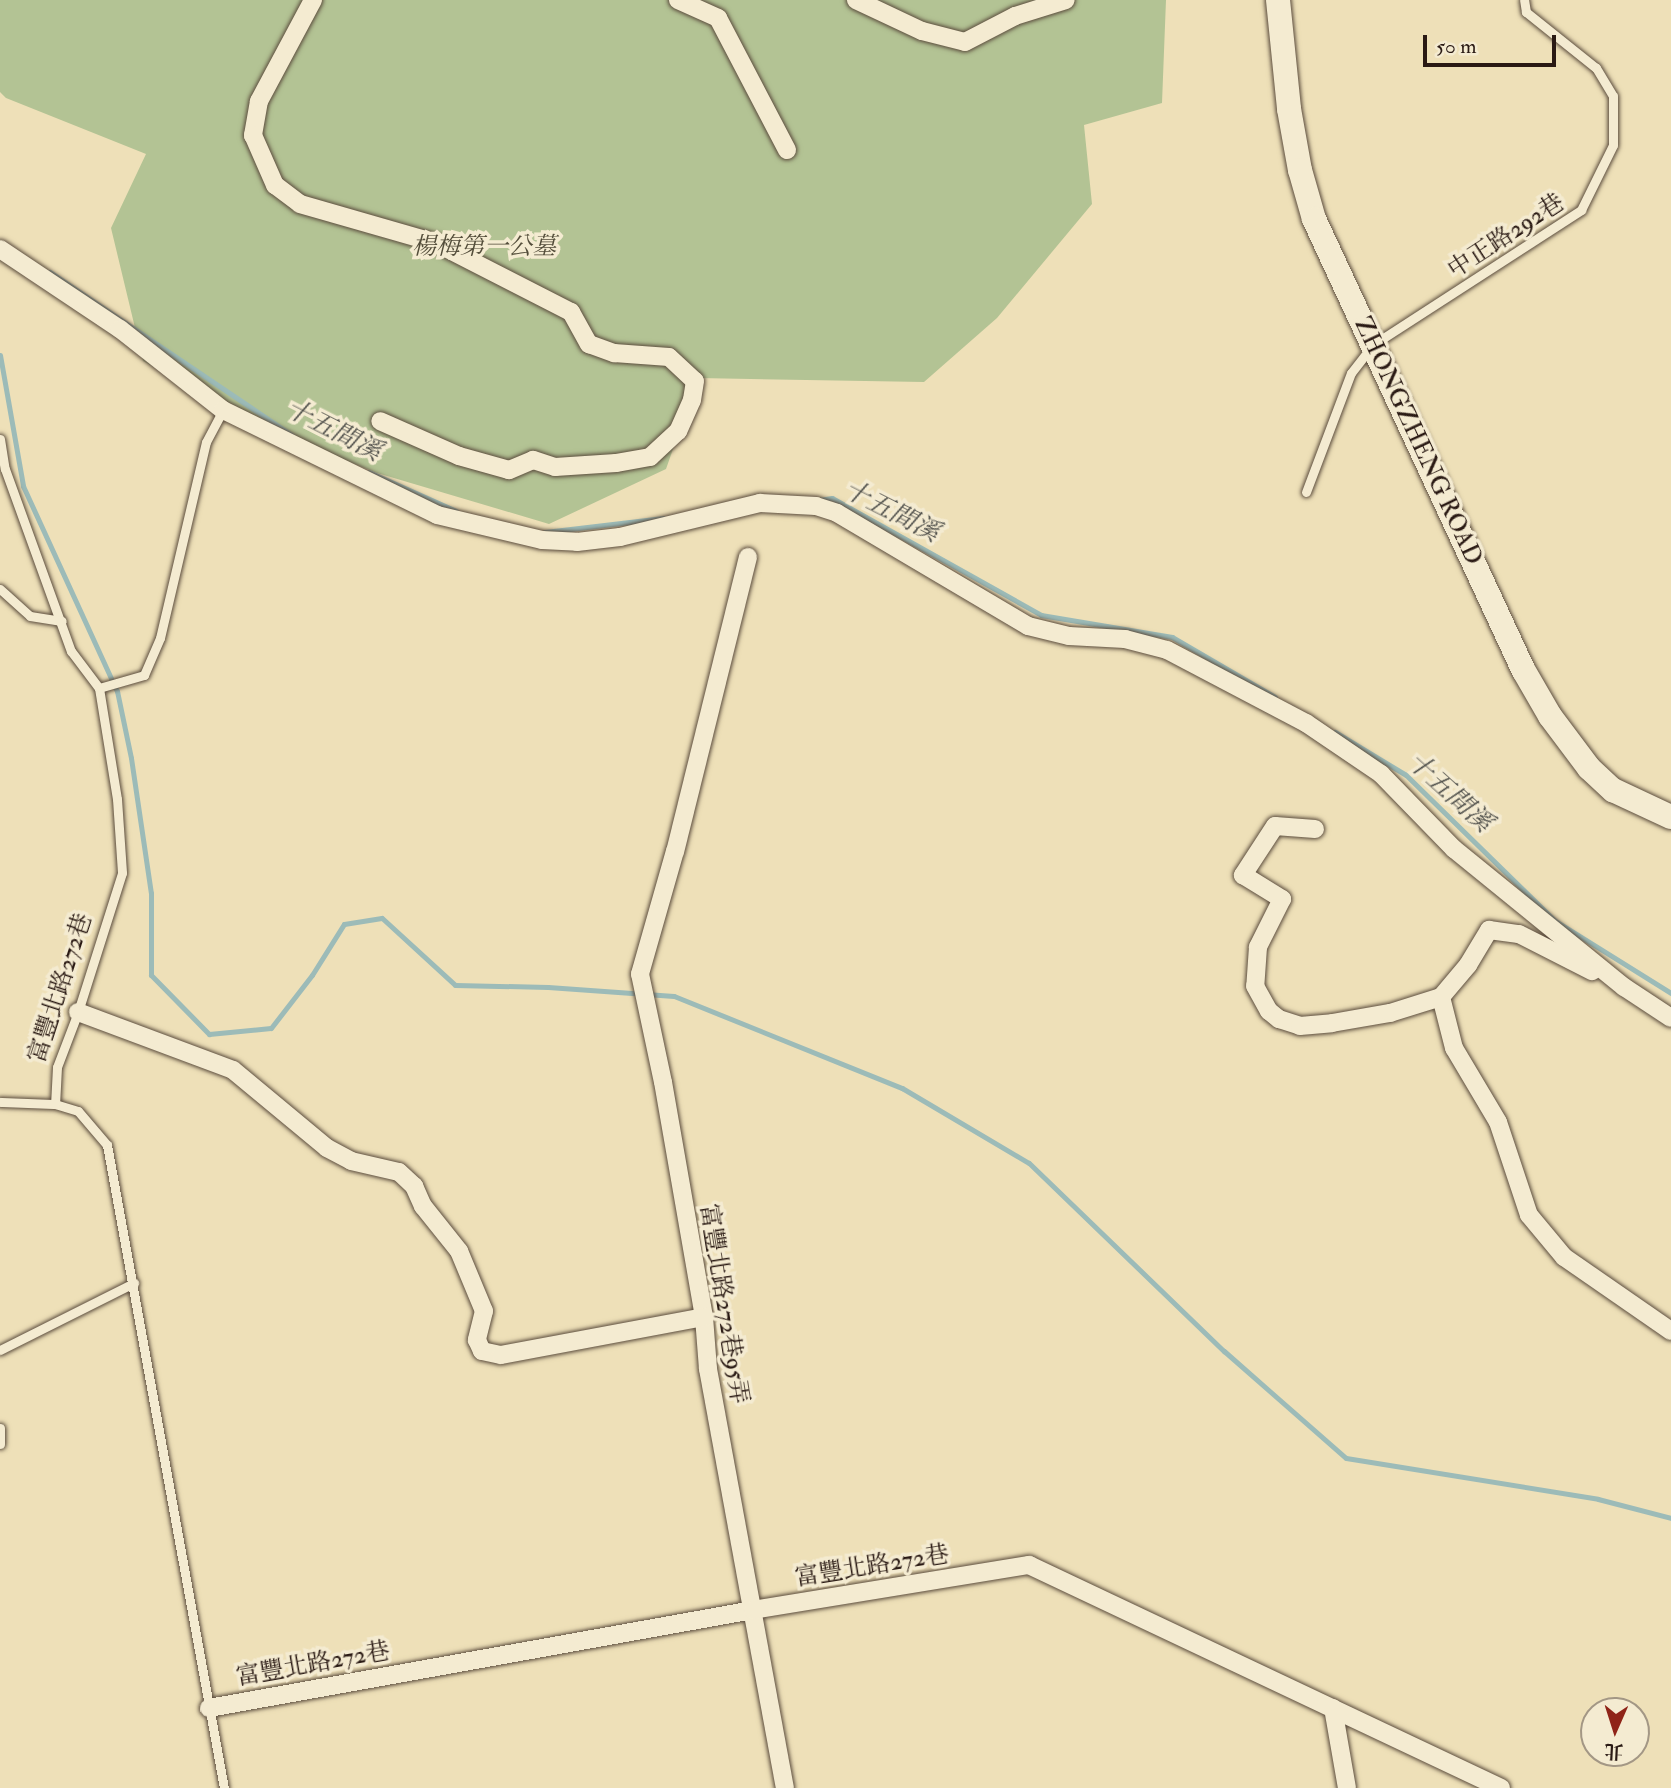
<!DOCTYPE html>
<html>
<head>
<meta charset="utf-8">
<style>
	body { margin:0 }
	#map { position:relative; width:1671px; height:1788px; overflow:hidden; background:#eee0b8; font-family:"IM FELL Double Pica","Noto Serif TC",serif }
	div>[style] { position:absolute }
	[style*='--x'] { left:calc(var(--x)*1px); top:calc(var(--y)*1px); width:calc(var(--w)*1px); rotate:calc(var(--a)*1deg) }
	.green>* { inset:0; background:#b3c394 }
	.stream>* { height:5px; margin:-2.5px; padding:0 2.5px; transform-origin:2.5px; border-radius:2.5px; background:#9cbbb8 }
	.roads { filter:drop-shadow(0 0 2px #5b4c3d) drop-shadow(0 0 2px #5b4c3d) }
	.lane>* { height:9px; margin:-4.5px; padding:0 4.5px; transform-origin:4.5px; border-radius:4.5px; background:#f4ebd1 }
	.street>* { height:18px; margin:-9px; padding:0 9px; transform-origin:9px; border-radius:9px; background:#f4ebd1 }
	.secondary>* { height:24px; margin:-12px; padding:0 12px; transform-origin:12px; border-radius:12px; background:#f4ebd1 }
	span { translate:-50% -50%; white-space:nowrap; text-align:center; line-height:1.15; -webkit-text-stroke:7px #f4ebd1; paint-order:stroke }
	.street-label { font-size:24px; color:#2a1a14 }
	.park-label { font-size:24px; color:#534d3a; font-style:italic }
	.water-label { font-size:26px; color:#52524d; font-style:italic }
	.north { position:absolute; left:1580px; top:1697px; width:70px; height:70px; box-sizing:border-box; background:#f4ebd1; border:2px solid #a39785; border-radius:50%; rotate:183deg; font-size:19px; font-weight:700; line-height:28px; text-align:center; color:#2a1a14 }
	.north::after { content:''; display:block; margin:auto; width:24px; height:32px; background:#8f2418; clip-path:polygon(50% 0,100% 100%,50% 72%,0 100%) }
	.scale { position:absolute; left:1423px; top:35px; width:133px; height:32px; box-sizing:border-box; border:4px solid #2a1a14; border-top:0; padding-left:9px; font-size:21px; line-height:24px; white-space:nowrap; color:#2a1a14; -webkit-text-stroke:5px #f4ebd1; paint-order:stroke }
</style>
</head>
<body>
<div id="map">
	<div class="green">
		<div style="clip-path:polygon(0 0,1166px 0,1162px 103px,1084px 125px,1092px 204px,997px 318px,924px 382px,698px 378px,666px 469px,549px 524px,377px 473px,258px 425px,143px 361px,111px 228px,146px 154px,6px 98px,0 92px)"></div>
	</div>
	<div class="stream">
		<div style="--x:50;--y:272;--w:292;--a:34"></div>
		<div style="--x:0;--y:355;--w:133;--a:80"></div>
		<div style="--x:23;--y:486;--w:226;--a:65.4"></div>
		<div style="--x:117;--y:691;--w:68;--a:78.2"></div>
		<div style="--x:131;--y:758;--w:136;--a:81.6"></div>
		<div style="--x:151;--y:893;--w:82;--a:90"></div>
		<div style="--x:151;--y:975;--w:83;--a:45.5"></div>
		<div style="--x:209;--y:1034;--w:62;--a:-5.5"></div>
		<div style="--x:271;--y:1028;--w:67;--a:-52.3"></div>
		<div style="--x:312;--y:975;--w:60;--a:-57.9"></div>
		<div style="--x:344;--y:924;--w:38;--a:-9"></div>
		<div style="--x:382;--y:918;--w:99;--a:42.5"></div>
		<div style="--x:455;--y:985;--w:93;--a:1.2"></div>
		<div style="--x:548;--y:987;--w:126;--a:4.1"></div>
		<div style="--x:674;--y:996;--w:246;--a:22"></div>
		<div style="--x:902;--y:1088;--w:147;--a:30.6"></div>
		<div style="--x:1029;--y:1163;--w:271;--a:44"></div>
		<div style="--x:1224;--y:1351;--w:162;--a:41.3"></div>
		<div style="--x:1346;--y:1458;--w:255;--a:9.2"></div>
		<div style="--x:1598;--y:1499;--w:75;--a:14.6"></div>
		<div style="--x:369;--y:472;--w:95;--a:24.1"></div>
		<div style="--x:819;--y:500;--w:13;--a:-9"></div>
		<div style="--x:832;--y:498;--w:240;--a:29.2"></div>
		<div style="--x:1041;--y:615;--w:133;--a:9.5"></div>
		<div style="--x:1172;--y:637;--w:119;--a:30.2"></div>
		<div style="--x:545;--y:532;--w:119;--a:-6.8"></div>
		<div style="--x:1335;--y:732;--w:83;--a:31.2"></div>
		<div style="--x:1406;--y:775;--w:207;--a:44.4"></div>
		<div style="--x:1554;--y:920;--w:138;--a:32"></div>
	</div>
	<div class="roads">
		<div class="lane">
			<div style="--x:0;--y:439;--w:30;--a:81"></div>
			<div style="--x:5;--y:469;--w:194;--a:70.1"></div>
			<div style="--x:71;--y:651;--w:46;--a:52.9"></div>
			<div style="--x:99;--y:688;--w:112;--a:80.8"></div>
			<div style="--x:117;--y:799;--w:74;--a:86.1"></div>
			<div style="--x:122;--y:873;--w:146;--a:107.6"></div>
			<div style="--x:78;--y:1012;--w:59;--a:110.9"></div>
			<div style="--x:57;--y:1067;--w:37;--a:93"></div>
			<div style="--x:55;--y:1104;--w:24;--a:17"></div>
			<div style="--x:78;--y:1111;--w:45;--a:49.5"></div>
			<div style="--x:107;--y:1145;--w:654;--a:79.69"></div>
			<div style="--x:1306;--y:492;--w:127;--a:-69.3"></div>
			<div style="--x:1351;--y:373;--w:37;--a:-52"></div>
			<div style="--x:1374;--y:344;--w:247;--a:-32.9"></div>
			<div style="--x:1581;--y:210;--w:72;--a:-63.8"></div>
			<div style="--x:1613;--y:145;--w:49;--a:-90"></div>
			<div style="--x:1613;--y:96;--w:33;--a:-121"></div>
			<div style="--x:1596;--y:68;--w:90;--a:-141.3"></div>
			<div style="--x:1526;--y:12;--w:12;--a:-99"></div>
			<div style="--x:0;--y:589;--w:40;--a:42"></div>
			<div style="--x:30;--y:616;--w:32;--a:9"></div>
			<div style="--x:99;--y:688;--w:47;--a:-16.1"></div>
			<div style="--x:144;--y:675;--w:40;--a:-66.6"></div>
			<div style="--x:160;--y:638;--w:201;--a:-76.8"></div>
			<div style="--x:206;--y:442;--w:36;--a:-62"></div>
			<div style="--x:0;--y:1102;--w:55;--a:2.1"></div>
			<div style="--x:0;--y:1350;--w:150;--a:-26.6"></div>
			<div style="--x:0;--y:1428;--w:16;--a:90"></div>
		</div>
		<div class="street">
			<div style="--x:313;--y:0;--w:115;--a:118.1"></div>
			<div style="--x:259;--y:101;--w:35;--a:100"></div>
			<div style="--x:253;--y:135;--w:55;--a:66.3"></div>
			<div style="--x:275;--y:185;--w:31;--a:37"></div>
			<div style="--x:300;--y:204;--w:141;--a:16"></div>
			<div style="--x:436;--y:243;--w:152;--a:27.1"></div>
			<div style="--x:571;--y:312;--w:37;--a:61"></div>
			<div style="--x:589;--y:344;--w:27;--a:20"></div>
			<div style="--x:614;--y:353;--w:55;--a:4.2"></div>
			<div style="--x:669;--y:357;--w:35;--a:43"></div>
			<div style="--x:695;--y:381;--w:19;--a:99"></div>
			<div style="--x:692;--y:400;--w:34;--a:114"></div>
			<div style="--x:678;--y:431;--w:38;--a:137"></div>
			<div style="--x:650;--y:457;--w:35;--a:170"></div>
			<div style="--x:616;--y:463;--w:61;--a:176.2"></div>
			<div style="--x:555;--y:467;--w:23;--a:-162"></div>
			<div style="--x:533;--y:460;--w:26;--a:157"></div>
			<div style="--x:509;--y:470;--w:52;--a:-164.4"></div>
			<div style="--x:459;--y:456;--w:86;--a:-156.1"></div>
			<div style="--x:678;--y:0;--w:44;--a:24.2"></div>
			<div style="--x:718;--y:18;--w:149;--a:62.4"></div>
			<div style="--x:856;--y:0;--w:73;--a:25.2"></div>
			<div style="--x:922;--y:31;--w:44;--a:14.3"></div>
			<div style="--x:965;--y:42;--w:56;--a:-27.5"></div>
			<div style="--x:1015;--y:16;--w:53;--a:-17.4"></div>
			<div style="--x:0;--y:249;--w:144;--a:33.7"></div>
			<div style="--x:120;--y:329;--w:131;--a:38.2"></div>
			<div style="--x:223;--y:410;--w:238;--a:26.1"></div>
			<div style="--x:437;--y:515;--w:108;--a:13.4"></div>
			<div style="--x:542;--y:540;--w:35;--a:3"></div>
			<div style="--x:577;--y:542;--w:43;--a:-6.6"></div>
			<div style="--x:620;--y:537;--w:144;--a:-13.7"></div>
			<div style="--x:760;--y:503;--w:56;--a:3.1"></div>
			<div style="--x:816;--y:506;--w:22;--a:18"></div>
			<div style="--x:837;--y:513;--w:222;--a:30.6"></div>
			<div style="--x:1028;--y:626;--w:42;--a:13.7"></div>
			<div style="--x:1069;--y:636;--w:56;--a:3.1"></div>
			<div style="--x:1125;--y:639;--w:43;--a:14.7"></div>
			<div style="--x:1167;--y:650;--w:157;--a:27.7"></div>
			<div style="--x:1306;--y:723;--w:91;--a:34.2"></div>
			<div style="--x:1381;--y:774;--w:105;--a:45.8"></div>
			<div style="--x:1454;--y:849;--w:219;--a:39.1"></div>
			<div style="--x:1624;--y:987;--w:56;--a:33.4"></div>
			<div style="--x:748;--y:557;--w:303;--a:103.9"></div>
			<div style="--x:675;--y:851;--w:128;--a:105.9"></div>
			<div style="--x:640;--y:974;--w:110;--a:78"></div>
			<div style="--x:663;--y:1082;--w:239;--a:80.1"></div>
			<div style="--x:704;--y:1317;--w:52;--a:85.6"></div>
			<div style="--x:708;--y:1369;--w:426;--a:79.6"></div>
			<div style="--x:1315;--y:829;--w:40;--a:-175.7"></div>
			<div style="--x:1275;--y:826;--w:59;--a:123.1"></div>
			<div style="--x:1243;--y:875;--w:46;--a:31.6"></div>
			<div style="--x:1282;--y:899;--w:54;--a:116.6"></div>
			<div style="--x:1258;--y:947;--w:39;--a:94"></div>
			<div style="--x:1255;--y:986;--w:29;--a:61"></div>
			<div style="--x:1269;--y:1011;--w:13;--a:39"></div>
			<div style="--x:1279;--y:1019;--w:22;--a:18"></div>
			<div style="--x:1300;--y:1026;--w:32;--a:-5"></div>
			<div style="--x:1332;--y:1023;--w:59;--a:-9.8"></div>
			<div style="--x:1390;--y:1013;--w:53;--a:-17.4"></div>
			<div style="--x:1441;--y:997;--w:42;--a:-49.8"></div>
			<div style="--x:1468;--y:965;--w:41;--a:-59"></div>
			<div style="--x:1489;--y:930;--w:30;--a:8"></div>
			<div style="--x:1519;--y:934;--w:82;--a:26.9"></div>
			<div style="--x:1441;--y:997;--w:53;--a:75.7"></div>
			<div style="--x:1454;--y:1048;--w:86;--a:59.3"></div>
			<div style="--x:1498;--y:1122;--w:98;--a:71.6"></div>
			<div style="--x:1529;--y:1215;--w:55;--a:50.2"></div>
			<div style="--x:1564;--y:1257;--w:130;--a:34.7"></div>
			<div style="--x:78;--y:1012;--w:165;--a:20.5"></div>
			<div style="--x:233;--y:1070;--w:122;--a:39.7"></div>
			<div style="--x:327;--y:1148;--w:27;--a:28"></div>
			<div style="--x:351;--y:1161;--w:49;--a:12.9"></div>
			<div style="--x:399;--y:1172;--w:21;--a:43"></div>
			<div style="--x:414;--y:1186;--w:22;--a:66"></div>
			<div style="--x:423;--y:1206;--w:58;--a:51.3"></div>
			<div style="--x:459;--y:1251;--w:65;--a:67.4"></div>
			<div style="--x:484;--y:1311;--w:30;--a:104"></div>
			<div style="--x:477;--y:1340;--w:12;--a:66"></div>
			<div style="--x:482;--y:1351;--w:19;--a:12"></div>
			<div style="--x:501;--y:1355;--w:207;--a:-10.6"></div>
			<div style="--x:209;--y:1708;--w:553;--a:-10.21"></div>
			<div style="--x:753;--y:1610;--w:280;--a:-9.3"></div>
			<div style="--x:1029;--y:1565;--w:522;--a:25.29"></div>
			<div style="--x:1333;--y:1708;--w:81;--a:80.1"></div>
		</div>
		<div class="secondary">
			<div style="--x:1278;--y:0;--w:110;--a:84.2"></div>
			<div style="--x:1289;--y:109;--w:62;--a:79.8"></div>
			<div style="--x:1300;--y:170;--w:51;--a:74.1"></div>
			<div style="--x:1314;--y:219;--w:498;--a:65.1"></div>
			<div style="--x:1524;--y:671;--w:52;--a:60"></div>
			<div style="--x:1550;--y:716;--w:65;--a:53.1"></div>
			<div style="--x:1589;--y:768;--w:33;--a:43"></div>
			<div style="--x:1613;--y:790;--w:64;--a:25"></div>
		</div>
	</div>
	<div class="street-label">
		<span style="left:1506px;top:236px;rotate:-33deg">中正路292巷</span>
		<span style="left:1418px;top:441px;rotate:65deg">ZHONGZHENG ROAD</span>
		<span style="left:60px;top:988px;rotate:-72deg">富豐北路272巷</span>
		<span style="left:724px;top:1304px;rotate:81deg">富豐北路272巷95弄</span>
		<span style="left:872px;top:1566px;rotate:-9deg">富豐北路272巷</span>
		<span style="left:313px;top:1664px;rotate:-10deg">富豐北路272巷</span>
	</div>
	<div class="park-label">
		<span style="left:484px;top:247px">楊梅第一公墓</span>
	</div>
	<div class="water-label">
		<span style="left:333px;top:431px;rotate:27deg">十五間溪</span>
		<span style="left:891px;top:512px;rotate:27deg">十五間溪</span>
		<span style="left:1449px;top:793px;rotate:42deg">十五間溪</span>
	</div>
	<div class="north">北</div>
	<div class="scale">50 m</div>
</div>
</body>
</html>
